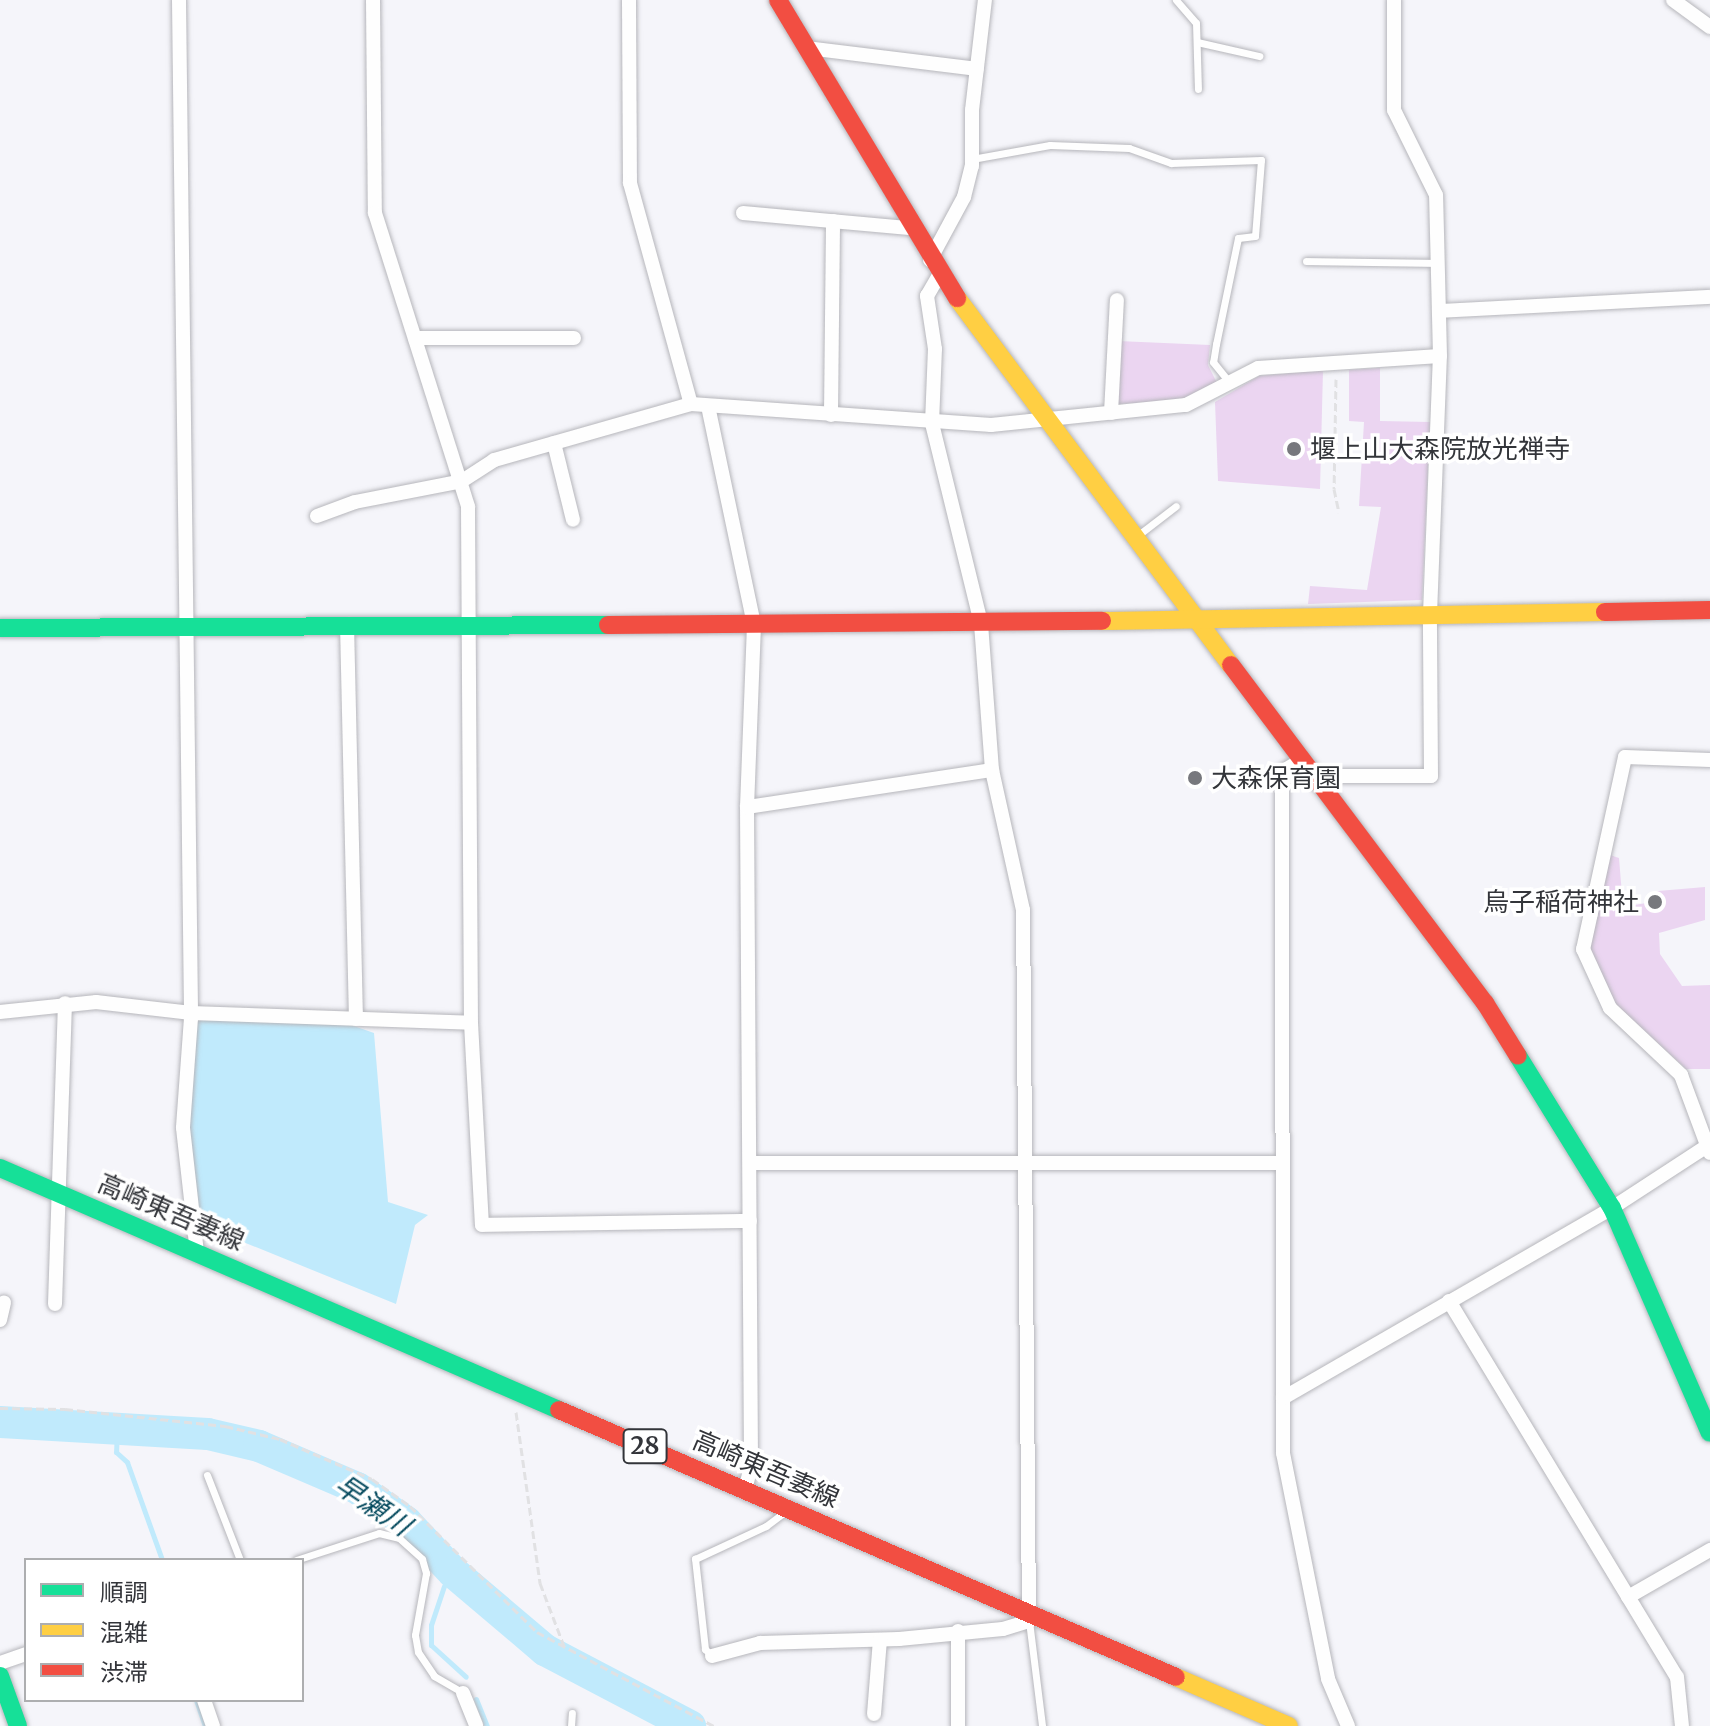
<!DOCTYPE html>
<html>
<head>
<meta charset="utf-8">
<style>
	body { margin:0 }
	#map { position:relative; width:1710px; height:1726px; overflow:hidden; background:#f5f5fa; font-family:Merriweather,"Noto Sans JP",serif }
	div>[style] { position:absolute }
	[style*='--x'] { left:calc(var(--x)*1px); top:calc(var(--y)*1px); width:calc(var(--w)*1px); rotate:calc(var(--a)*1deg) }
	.green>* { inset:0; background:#ebd5f1 }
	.water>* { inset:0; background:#c0eafc }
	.stream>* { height:5px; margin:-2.5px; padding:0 2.5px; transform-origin:2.5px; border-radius:2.5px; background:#c0eafc }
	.river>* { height:32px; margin:-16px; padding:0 16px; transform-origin:16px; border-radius:16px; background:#c0eafc }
	.path>* { height:3px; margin-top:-1.5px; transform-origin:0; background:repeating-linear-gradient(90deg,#e1e1e3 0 8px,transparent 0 12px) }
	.roads { filter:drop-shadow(0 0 2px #b6b6bb) drop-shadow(0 0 2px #b6b6bb) }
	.lane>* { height:7px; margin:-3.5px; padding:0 3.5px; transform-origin:3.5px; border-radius:3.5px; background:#fefefe }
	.street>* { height:14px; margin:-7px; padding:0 7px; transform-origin:7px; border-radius:7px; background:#fefefe }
	.fast>* { height:18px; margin:-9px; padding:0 9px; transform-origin:9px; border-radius:9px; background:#16e098 }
	.slow>* { height:18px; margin:-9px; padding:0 9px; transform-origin:9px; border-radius:9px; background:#ffcf43 }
	.jam>* { height:18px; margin:-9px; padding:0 9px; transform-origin:9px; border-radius:9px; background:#f24e42 }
	.dots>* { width:22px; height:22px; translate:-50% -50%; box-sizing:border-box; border:4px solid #fff; border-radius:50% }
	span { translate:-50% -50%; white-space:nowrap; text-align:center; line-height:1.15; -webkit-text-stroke:7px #fff; paint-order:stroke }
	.shield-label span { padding:2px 6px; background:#fff; border:2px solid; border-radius:6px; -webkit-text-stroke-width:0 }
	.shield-label { font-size:24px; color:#33353a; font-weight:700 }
	.poi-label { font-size:26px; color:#33353a }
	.left { translate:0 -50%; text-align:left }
	.right { translate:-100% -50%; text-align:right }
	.street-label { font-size:26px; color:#33353a }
	.water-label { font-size:28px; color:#054a5e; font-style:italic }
	.legend { position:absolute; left:24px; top:1558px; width:280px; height:144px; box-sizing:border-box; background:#fff; border:2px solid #adaeb0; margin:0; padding:10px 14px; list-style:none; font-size:24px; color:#33353a }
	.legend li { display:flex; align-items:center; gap:16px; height:40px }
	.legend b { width:40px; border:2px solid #adaeb0 }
</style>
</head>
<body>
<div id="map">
	<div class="green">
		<div style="clip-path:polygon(1118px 341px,1210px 345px,1208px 365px,1217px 383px,1185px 400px,1117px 404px)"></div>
		<div style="clip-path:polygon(1380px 368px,1380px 421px,1430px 422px,1422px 600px,1308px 604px,1310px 586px,1367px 590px,1381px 507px,1359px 506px,1364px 422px,1349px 421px,1349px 370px)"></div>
		<div style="clip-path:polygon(1323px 370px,1320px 489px,1218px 481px,1215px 402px,1259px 376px)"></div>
		<div style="clip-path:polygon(1610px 855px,1619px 858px,1623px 907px,1646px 903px,1658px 891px,1705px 887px,1705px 920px,1659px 933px,1660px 954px,1682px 986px,1710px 985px,1710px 1069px,1686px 1069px,1615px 1004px,1590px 948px)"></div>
	</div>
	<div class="water">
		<div style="clip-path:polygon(202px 1017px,348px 1024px,374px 1033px,388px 1202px,428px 1215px,415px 1225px,396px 1304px,199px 1224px,188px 1131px,196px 1022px)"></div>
	</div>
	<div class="stream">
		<div style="--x:117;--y:1426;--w:26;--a:92"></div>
		<div style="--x:116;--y:1452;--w:15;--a:42"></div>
		<div style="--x:127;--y:1462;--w:104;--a:70.3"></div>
		<div style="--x:444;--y:1586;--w:41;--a:108.4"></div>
		<div style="--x:431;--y:1625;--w:20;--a:90"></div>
		<div style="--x:431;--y:1645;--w:47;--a:42.4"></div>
		<div style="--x:476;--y:1699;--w:29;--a:68"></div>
		<div style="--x:196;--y:1700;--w:28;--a:71"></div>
	</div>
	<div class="river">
		<div style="--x:0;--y:1422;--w:208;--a:3.3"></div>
		<div style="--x:208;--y:1434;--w:52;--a:13.2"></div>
		<div style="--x:259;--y:1446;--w:107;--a:23.2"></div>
		<div style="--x:357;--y:1488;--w:60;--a:34.8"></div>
		<div style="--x:406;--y:1522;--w:69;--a:46.8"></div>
		<div style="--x:453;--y:1572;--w:121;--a:40.3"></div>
		<div style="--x:545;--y:1650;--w:164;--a:27.7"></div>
	</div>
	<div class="path">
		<div style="--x:1336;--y:379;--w:110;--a:91"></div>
		<div style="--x:1334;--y:489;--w:24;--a:78"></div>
		<div style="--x:0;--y:1408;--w:65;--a:0.9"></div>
		<div style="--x:65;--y:1409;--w:161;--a:6.1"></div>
		<div style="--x:225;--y:1426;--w:57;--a:13.3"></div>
		<div style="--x:280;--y:1439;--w:100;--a:23.5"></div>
		<div style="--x:372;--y:1479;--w:47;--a:35.4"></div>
		<div style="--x:410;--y:1506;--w:179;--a:44.8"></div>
		<div style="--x:537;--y:1632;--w:200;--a:28"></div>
		<div style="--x:516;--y:1412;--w:173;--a:82"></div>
		<div style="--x:540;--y:1583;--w:67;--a:69.1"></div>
	</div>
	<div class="roads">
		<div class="lane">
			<div style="--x:1176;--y:0;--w:30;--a:49"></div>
			<div style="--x:1196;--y:23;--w:66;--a:88.3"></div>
			<div style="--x:1197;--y:42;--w:64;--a:12.7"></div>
			<div style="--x:972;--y:159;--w:79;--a:-10.2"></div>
			<div style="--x:1050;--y:145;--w:79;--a:2.2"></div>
			<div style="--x:1129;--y:148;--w:45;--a:19.7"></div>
			<div style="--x:1171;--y:163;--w:90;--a:-1.9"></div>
			<div style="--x:1261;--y:160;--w:76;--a:94.5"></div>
			<div style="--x:1255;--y:236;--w:17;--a:173"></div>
			<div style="--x:1238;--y:238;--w:108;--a:101.7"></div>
			<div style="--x:1216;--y:344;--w:18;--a:99"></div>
			<div style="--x:1213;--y:362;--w:26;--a:51"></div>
			<div style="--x:1306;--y:261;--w:131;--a:0.9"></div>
			<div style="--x:1137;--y:536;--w:49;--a:-37.6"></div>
			<div style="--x:207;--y:1475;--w:91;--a:68.8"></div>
			<div style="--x:296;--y:1560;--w:87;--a:-18"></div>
			<div style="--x:379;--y:1533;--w:21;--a:14"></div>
			<div style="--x:399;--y:1538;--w:31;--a:42"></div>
			<div style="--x:422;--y:1559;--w:15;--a:74"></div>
			<div style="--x:426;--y:1573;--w:63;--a:100.1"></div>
			<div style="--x:415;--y:1635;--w:17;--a:80"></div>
			<div style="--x:418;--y:1652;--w:29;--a:56"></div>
			<div style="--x:434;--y:1676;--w:34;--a:30"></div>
			<div style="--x:1029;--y:1621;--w:106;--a:82.9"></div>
			<div style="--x:712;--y:1656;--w:10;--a:-135"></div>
			<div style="--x:705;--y:1649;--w:91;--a:-96.3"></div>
			<div style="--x:695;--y:1559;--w:78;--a:-24.9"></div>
			<div style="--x:766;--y:1526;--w:25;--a:-37"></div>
			<div style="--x:571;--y:1726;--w:13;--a:-86"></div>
		</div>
		<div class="street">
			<div style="--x:179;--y:0;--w:1018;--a:89.32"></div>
			<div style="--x:191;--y:1018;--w:110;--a:94.2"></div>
			<div style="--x:183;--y:1128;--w:125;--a:83.6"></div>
			<div style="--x:373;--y:0;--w:213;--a:89.5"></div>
			<div style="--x:375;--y:213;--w:308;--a:72.4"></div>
			<div style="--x:468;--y:507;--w:516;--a:89.67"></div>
			<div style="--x:471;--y:1023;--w:202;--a:86.9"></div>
			<div style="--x:482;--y:1225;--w:268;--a:-0.9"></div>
			<div style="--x:629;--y:0;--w:183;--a:89.7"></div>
			<div style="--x:630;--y:183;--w:229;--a:74.6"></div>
			<div style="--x:1673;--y:0;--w:46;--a:36.1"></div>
			<div style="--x:807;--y:48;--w:171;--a:7"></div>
			<div style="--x:743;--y:213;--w:167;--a:5.2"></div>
			<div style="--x:930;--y:260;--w:72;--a:-61.6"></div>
			<div style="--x:964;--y:197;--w:32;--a:-76"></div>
			<div style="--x:972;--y:166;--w:56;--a:-90"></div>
			<div style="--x:972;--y:110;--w:111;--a:-83.3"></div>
			<div style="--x:1439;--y:311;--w:271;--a:-3"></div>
			<div style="--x:415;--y:338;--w:159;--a:0"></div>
			<div style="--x:708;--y:406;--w:224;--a:78.1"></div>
			<div style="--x:754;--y:625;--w:182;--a:92.2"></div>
			<div style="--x:747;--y:807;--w:660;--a:89.65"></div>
			<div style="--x:751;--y:1467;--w:23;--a:105"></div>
			<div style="--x:1111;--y:413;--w:113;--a:-87"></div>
			<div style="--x:831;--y:415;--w:194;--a:-89.4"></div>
			<div style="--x:554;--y:443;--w:79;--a:76.1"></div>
			<div style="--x:317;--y:516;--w:40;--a:-20.2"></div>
			<div style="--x:355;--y:502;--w:109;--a:-11.1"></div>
			<div style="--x:462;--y:481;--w:38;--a:-33"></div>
			<div style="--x:494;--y:460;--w:205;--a:-15.9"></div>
			<div style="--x:691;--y:404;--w:301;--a:4"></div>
			<div style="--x:991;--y:425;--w:196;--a:-5.9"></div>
			<div style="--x:1186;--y:405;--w:81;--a:-27.2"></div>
			<div style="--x:1258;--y:368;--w:182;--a:-3.8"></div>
			<div style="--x:347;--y:624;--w:395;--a:88.7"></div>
			<div style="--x:1710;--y:760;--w:85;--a:-178"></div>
			<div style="--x:1625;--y:757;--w:197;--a:102.3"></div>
			<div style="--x:1583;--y:949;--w:65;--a:65.4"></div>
			<div style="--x:1610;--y:1008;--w:98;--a:43.3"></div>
			<div style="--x:1681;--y:1075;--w:83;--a:69.6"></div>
			<div style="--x:1300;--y:761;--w:21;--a:149"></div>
			<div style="--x:1282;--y:772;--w:681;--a:89.92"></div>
			<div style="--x:1283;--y:1453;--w:230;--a:78.7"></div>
			<div style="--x:1328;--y:1679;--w:51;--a:66.9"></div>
			<div style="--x:1312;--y:776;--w:119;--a:0"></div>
			<div style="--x:1431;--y:776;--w:162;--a:-90.4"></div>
			<div style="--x:1430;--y:614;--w:258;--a:-87.8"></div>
			<div style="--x:1440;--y:356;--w:161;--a:-91.4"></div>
			<div style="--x:1436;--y:195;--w:95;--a:-116.3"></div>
			<div style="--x:1394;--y:110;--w:110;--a:-90"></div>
			<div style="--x:747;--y:807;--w:248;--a:-8.6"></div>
			<div style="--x:0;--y:1012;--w:97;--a:-5.9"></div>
			<div style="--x:96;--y:1002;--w:96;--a:6.6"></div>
			<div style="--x:191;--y:1013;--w:280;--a:2"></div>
			<div style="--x:750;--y:1163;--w:532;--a:0"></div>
			<div style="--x:1449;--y:1301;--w:440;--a:58.8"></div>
			<div style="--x:1677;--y:1677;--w:49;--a:84.2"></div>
			<div style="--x:55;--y:1304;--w:301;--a:-88.1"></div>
			<div style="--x:0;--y:1320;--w:18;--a:-77"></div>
			<div style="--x:1283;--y:1398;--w:380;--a:-30"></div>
			<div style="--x:1612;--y:1208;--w:117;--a:-33.1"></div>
			<div style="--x:1628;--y:1597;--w:95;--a:-29.8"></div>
			<div style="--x:958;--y:1631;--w:95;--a:90"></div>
			<div style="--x:712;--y:1656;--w:50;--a:-15.2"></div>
			<div style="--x:760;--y:1643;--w:139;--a:-1.6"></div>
			<div style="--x:899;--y:1639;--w:104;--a:-5.5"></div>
			<div style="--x:1003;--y:1629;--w:27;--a:-17"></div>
			<div style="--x:1029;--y:1621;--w:711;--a:-90.48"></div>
			<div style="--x:1023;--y:910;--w:143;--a:-102.5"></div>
			<div style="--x:992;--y:770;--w:147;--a:-94.3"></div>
			<div style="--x:981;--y:623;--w:206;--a:-103.8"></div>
			<div style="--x:932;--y:423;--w:74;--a:-87.7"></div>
			<div style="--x:935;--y:349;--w:54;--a:-98.6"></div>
			<div style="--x:927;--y:296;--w:24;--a:-60"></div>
			<div style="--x:0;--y:1663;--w:28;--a:-19"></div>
			<div style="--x:463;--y:1693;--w:35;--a:68"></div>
			<div style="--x:204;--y:1700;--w:28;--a:71"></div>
			<div style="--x:874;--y:1714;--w:74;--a:-85.4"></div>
		</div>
		<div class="fast">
			<div style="--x:0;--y:628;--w:608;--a:-0.28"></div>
			<div style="--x:1518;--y:1056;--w:179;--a:58.3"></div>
			<div style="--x:1612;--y:1208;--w:245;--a:66.5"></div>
			<div style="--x:0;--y:1168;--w:609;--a:23.41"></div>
			<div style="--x:0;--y:1676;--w:53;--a:70.2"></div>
		</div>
		<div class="slow">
			<div style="--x:957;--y:298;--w:458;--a:53.3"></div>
			<div style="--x:1102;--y:621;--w:503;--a:-1.03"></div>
			<div style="--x:1176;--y:1677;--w:123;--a:23.4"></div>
		</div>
		<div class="jam">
			<div style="--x:778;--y:0;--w:348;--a:59"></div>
			<div style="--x:1605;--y:612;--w:105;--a:-1.1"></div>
			<div style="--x:608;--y:625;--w:494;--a:-0.5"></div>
			<div style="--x:1231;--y:665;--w:423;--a:53.1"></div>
			<div style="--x:1485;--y:1003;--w:62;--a:58.1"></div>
			<div style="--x:559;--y:1410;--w:672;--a:23.4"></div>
		</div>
	</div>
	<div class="dots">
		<div style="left:1294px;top:449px;background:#77787d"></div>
		<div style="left:1195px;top:778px;background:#77787d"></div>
		<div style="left:1655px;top:902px;background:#77787d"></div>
	</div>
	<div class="shield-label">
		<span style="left:645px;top:1446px">28</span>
	</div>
	<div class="poi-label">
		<span class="left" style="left:1310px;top:449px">堰上山大森院放光禅寺</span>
		<span class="left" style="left:1211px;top:778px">大森保育園</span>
		<span class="right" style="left:1639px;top:902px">烏子稲荷神社</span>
	</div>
	<div class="street-label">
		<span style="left:171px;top:1212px;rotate:23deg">高崎東吾妻線</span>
		<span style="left:766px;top:1469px;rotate:23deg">高崎東吾妻線</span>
	</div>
	<div class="water-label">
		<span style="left:373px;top:1505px;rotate:34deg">早瀬川</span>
	</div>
	<ul class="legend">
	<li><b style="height:10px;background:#16e098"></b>順調</li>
	<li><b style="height:10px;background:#ffcf43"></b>混雑</li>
	<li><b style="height:10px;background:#f24e42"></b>渋滞</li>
	</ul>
</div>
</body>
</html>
